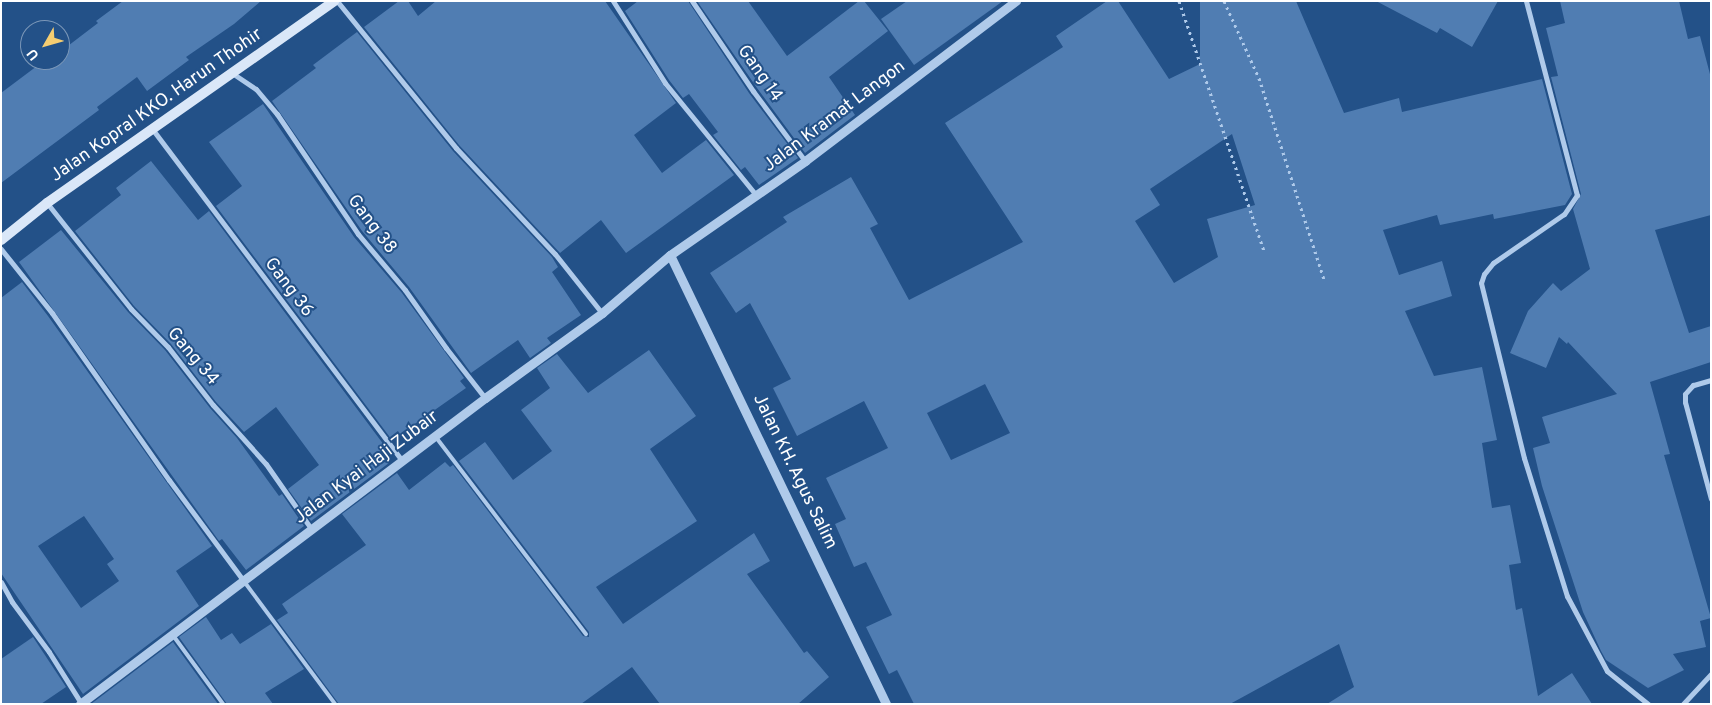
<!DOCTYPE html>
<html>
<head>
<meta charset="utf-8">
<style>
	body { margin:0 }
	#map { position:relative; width:1712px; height:705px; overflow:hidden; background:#235188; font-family:Overpass,sans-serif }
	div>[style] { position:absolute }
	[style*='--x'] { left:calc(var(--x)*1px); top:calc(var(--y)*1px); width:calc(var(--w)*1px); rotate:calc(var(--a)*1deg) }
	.building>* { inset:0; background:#507db2 }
	.path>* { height:3px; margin-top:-1.5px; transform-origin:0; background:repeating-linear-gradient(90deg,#afcaea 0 2.5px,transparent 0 6.5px) }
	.service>* { height:4px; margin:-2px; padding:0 2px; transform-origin:2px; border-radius:2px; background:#afcaea }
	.minor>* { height:5px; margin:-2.5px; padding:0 2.5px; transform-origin:2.5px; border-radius:2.5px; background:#afcaea }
	.tertiary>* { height:9px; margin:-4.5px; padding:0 4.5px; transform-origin:4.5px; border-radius:4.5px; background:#afcaea }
	.secondary>* { height:10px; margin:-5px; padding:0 5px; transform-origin:5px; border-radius:5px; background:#dae7f8 }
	span { translate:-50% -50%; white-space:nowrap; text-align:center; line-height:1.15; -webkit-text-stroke:4px #235188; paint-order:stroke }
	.street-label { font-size:18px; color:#fff }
	.frame { position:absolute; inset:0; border:2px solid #fff; pointer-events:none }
	.north { position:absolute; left:20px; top:20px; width:50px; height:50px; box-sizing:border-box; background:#235188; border:1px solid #7b97b8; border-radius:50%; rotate:232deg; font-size:14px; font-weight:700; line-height:20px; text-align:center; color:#fff }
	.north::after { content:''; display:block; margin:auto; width:18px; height:22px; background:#f5cd71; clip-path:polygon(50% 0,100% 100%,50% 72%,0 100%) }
</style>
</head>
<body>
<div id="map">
	<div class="building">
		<div style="clip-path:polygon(123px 1px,261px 1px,234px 24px,186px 57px,189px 60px,147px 91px,137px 77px,97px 107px,99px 110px,1px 183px,1px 93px,45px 60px,60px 60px,60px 52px,98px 23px,96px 21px)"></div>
		<div style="clip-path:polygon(399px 1px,408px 1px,418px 16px,436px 1px,605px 1px,676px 103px,634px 135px,662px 173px,706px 140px,734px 175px,626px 253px,601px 220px,560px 253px,459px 145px,364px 27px)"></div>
		<div style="clip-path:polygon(638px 1px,688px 1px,749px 93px,798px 158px,759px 185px,745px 167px,741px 170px,713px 135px,718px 132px,689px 94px,683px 98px,669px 80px,625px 11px)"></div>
		<div style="clip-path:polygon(697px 1px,748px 1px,787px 56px,859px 1px,864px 1px,888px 31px,829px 77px,855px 115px,805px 153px,757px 88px)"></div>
		<div style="clip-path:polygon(907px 1px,1003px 1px,914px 65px,881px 19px)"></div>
		<div style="clip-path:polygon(evenodd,1107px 1px,1118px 1px,1169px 79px,1200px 64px,1200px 1px,1296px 1px,1344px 113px,1399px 98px,1402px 112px,1542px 79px,1572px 194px,1565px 205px,1494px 219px,1493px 214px,1440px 225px,1437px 215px,1383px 230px,1399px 275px,1442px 261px,1452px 296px,1405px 311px,1434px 376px,1482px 367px,1497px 440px,1482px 443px,1492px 508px,1510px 505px,1521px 563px,1509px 565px,1516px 610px,1522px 608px,1538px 696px,1572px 673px,1592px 704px,1327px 704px,1354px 687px,1339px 644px,1230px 704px,914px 704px,897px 670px,889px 674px,866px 627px,892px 615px,866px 562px,854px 567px,835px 524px,846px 519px,826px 478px,888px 448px,864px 401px,797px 436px,773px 388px,791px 379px,750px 303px,736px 313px,710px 273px,787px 222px,783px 217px,851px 177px,878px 224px,870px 228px,909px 300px,1023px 242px,945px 123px,1063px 47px,1056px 36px,1107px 1px,1232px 134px,1255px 205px,1207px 219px,1218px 257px,1174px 283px,1135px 221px,1160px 205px,1150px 189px,1232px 134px,1107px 1px,985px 384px,1010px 433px,951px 460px,927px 413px,985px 384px)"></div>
		<div style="clip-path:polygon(1376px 1px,1498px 1px,1472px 47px,1440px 28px,1437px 33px)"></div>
		<div style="clip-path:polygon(1560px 1px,1679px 1px,1688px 39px,1700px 36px,1711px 78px,1711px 215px,1655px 230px,1689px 333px,1711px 326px,1711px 362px,1650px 382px,1670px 454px,1664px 455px,1711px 618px,1700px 621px,1706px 647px,1673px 654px,1684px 670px,1648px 688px,1606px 660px,1601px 651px,1583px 612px,1542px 486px,1533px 448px,1550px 443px,1542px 417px,1617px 394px,1568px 342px,1567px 344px,1559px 337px,1546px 368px,1510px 353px,1528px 311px,1553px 283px,1561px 291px,1590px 269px,1573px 209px,1581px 194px,1551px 77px,1558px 76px,1546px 28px,1565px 23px)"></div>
		<div style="clip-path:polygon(357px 32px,453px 151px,552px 257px,558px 267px,552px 272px,581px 315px,547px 338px,551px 343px,530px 358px,518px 340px,471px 373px,409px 287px,362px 231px,272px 101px,316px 68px,313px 65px)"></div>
		<div style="clip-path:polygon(263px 104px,354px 237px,402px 293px,464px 378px,460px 381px,466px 388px,392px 440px,216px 206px,242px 186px,209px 142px)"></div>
		<div style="clip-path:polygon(151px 161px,198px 220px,209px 211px,384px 445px,379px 448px,389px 463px,311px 521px,288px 489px,319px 465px,276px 407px,244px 432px,216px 402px,171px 344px,134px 306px,75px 231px,121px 195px,116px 188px)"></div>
		<div style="clip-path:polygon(61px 230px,128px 312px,165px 350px,210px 408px,237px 438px,279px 496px,282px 494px,304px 526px,246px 570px,222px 539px,219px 541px,173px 477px,19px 262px)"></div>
		<div style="clip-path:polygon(evenodd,22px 282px,48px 316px,212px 546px,176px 571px,199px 606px,83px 694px,1px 573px,1px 298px,22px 282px,84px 516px,114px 559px,107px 564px,119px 581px,81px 608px,38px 546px,84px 516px)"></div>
		<div style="clip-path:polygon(649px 350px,696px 416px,650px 449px,697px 521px,596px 587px,623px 624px,754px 533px,770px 561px,747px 574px,804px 653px,807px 651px,829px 677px,798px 704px,660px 704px,632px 667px,581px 704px,339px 704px,277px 620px,288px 613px,282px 604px,366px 545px,342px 514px,397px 473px,409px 490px,445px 462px,450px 467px,453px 465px,583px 636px,589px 637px,589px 632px,459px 461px,485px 442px,513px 480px,552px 451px,521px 410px,550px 388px,537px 368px,557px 354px,588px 393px)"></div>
		<div style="clip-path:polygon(206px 617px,221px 640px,232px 633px,240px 644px,271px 624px,304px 669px,265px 693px,273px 704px,227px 704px,179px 637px)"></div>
		<div style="clip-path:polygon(33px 637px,66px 687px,41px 704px,1px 704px,1px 659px)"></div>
		<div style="clip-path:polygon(173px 642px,218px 704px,91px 704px)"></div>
	</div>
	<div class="path">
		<div style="--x:1179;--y:1;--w:264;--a:71.2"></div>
		<div style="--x:1224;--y:1;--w:85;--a:65.6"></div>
		<div style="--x:1259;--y:78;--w:211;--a:72.1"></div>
	</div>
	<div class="service">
		<div style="--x:435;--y:436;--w:249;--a:52.7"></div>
		<div style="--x:243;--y:580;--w:154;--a:53.4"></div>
		<div style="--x:172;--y:634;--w:87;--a:53.9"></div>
	</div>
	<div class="minor">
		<div style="--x:337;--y:1;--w:189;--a:51"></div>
		<div style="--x:456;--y:148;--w:145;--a:47"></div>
		<div style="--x:555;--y:254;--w:75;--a:51.5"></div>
		<div style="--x:613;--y:1;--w:97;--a:57.6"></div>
		<div style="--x:665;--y:83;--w:144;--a:50.9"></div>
		<div style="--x:692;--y:1;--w:109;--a:55.9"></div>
		<div style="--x:753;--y:91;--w:87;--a:53.4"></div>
		<div style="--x:1526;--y:1;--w:201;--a:75.3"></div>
		<div style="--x:1577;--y:195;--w:23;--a:124"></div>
		<div style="--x:1564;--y:214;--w:86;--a:145.4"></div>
		<div style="--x:1493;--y:263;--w:14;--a:129"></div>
		<div style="--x:1484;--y:274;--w:9;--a:108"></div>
		<div style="--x:1481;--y:283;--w:180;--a:76.2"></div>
		<div style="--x:1524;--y:458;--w:145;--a:72.7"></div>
		<div style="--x:1567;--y:596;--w:85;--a:61.9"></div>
		<div style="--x:1607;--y:671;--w:53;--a:38.8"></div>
		<div style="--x:232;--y:73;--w:29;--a:34"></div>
		<div style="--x:256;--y:89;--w:33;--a:50"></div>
		<div style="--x:277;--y:114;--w:145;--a:56"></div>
		<div style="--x:358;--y:234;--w:73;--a:50"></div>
		<div style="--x:405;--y:290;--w:71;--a:54.7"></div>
		<div style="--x:446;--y:348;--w:63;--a:52"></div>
		<div style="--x:153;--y:130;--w:414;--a:53"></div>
		<div style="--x:47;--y:203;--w:135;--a:51.6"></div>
		<div style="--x:131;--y:309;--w:53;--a:45.8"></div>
		<div style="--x:168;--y:347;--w:73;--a:52.2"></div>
		<div style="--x:213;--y:405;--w:79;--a:48.1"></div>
		<div style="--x:266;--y:464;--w:80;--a:55.1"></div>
		<div style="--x:1;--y:249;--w:82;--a:51.4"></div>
		<div style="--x:52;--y:313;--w:204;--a:55"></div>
		<div style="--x:169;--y:480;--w:124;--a:53.5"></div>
		<div style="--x:1711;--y:380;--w:19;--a:164"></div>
		<div style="--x:1693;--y:385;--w:12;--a:132"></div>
		<div style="--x:1685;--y:394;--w:8;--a:90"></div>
		<div style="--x:1685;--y:402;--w:100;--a:75"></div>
		<div style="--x:1;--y:582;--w:23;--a:61"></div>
		<div style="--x:12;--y:602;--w:62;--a:53.5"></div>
		<div style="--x:49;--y:652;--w:60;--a:57.9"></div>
		<div style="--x:1683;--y:704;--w:41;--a:-47"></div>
	</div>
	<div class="tertiary">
		<div style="--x:670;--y:255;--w:498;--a:64.3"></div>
		<div style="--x:80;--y:704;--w:508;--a:-37.07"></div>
		<div style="--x:485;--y:398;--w:145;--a:-36"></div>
		<div style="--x:602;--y:313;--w:89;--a:-40.5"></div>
		<div style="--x:670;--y:255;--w:165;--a:-34.8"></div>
		<div style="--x:805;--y:161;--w:265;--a:-37.2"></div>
	</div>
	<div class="secondary">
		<div style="--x:1;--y:240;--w:59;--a:-38.8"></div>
		<div style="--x:47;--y:203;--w:351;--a:-35.1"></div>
	</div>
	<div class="street-label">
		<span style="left:759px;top:74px;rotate:55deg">Gang 14</span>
		<span style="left:157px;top:106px;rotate:-35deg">Jalan Kopral KKO. Harun Thohir</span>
		<span style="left:835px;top:117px;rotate:-37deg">Jalan Kramat Langon</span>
		<span style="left:371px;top:225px;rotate:53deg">Gang 38</span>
		<span style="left:288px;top:288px;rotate:53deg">Gang 36</span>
		<span style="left:192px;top:357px;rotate:50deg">Gang 34</span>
		<span style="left:367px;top:468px;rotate:-37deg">Jalan Kyai Haji Zubair</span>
		<span style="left:794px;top:472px;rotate:64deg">Jalan KH. Agus Salim</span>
	</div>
	<div class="frame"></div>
	<div class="north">U</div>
</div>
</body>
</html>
